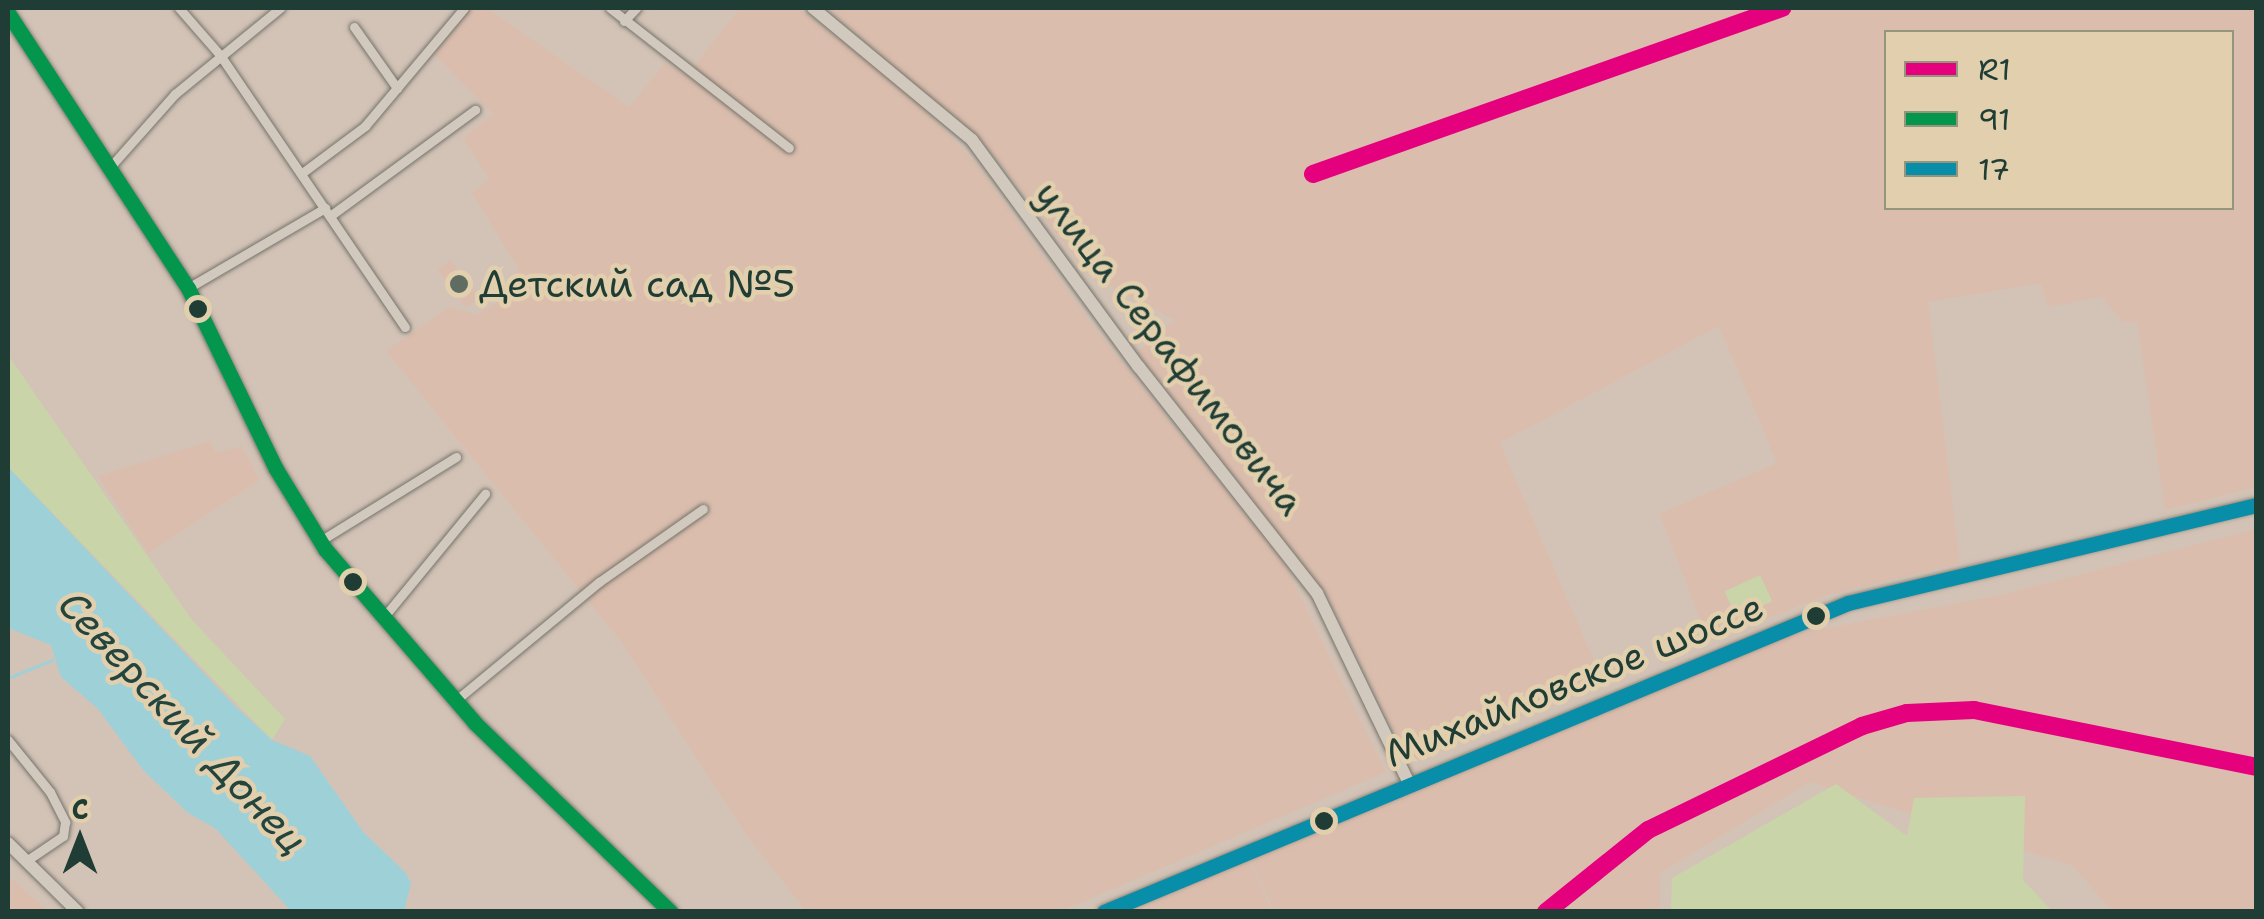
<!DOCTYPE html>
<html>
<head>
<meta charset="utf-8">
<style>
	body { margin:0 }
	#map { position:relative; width:2264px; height:919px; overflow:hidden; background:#d3c3b6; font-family:"Shantell Sans",sans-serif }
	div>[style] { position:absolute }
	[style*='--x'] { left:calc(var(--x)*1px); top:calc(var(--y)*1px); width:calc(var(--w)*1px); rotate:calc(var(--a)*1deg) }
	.built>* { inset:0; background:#dabdad; transform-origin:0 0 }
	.green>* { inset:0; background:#c9d5a8; transform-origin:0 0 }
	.water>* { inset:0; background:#9ed0d8 }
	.stream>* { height:2.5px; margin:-1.25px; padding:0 1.25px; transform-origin:1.25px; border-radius:1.25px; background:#9ed0d8 }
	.roads { filter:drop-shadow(0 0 2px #76746c) drop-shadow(0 0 2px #76746c) }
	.street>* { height:9px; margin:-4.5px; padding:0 4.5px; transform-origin:4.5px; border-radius:4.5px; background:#d1c9bd }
	.secondary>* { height:12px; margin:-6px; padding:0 6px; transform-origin:6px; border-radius:6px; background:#d1c9bd }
	.primary>* { height:14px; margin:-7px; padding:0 7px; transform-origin:7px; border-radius:7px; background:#d1c9bd }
	.bus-1>* { height:15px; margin:-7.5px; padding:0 7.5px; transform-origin:7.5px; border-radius:7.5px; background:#05964d }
	.bus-2>* { height:15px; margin:-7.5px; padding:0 7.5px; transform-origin:7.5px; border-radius:7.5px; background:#088ea8 }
	.rail-1>* { height:18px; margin:-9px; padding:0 9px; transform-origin:9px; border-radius:9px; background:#e5007d }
	.dots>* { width:28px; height:28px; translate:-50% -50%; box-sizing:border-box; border:5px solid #e2cfad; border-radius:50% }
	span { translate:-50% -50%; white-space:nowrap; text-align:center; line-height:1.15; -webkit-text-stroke:9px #e2cfad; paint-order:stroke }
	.poi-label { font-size:38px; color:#1f3d34 }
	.left { translate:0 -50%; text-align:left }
	.street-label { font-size:38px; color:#1f3d34 }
	.water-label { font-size:40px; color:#24453d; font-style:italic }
	.frame { position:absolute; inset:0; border:10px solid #1f3d34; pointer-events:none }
	.legend { position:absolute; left:1884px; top:30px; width:350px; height:180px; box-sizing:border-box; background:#e2cfad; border:2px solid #94957d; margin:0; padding:12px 18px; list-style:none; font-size:30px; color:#1f3d34 }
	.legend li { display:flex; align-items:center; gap:20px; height:50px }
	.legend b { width:50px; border:2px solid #94957d }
	.north { position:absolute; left:30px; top:789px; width:100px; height:100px; -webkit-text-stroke:8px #e2cfad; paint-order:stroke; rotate:0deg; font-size:28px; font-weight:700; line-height:40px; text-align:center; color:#1f3d34 }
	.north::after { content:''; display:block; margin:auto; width:35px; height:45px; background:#1f3d34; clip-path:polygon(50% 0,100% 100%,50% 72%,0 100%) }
</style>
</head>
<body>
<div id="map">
	<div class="built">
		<div style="clip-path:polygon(468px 8px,487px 8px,629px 107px,665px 63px,686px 76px,740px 8px,798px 8px,904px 88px,976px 164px,1098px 333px,1282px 559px,1386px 772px,1061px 911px,806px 911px,747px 836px,620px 640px,386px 351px,449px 307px,477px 315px,507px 296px,518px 268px,472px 193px,489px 179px,463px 138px,493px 114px,434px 54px)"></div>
		<div style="clip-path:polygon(evenodd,827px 8px,2256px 8px,2256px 487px,2165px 510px,2137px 322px,2123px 322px,2101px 297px,2048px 307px,2041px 283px,1928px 302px,1960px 563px,1827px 595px,1709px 641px,1659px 514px,1777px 463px,1719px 326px,1500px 443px,1604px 684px,1409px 762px,1326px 594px,1137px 352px,1175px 320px,1090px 276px,987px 147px,827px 8px,1886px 32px,2232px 32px,2232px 208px,1886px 208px,1886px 32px)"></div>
		<div style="left:450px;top:260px;width:48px;height:16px;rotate:53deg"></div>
		<div style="clip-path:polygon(210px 441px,216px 453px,241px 446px,260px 480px,148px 553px,98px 476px)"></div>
		<div style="clip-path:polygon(2256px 529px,2256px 911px,2112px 911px,2073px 866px,1810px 782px,1660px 873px,1660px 911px,1274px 911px,1250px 858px,1786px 636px,2004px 594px)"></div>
		<div style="clip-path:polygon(1248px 858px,1272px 911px,1125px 912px)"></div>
		<div style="clip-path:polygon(8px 876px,48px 911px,8px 911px)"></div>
	</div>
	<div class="green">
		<div style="clip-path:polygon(8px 355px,192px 620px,285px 719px,272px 740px,8px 467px)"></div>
		<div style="left:1760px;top:575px;width:29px;height:39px;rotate:65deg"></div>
		<div style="clip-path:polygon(1836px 784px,1907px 836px,1914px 798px,2025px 796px,2023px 880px,2052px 911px,1671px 911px,1672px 878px)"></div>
	</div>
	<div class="water">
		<div style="clip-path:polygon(8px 467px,235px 706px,272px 740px,310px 756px,364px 833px,405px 872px,411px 883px,404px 911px,291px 911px,215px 828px,188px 813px,143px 770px,98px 709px,61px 677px,51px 645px,8px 628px)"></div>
	</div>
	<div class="stream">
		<div style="--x:8;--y:678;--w:48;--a:-22.2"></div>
	</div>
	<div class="roads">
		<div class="street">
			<div style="--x:179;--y:8;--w:62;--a:48.9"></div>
			<div style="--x:220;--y:55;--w:329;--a:55.8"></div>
			<div style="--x:610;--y:8;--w:227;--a:38"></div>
			<div style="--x:624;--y:21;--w:18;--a:-47"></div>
			<div style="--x:354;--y:27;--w:75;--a:54.8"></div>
			<div style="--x:111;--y:166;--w:96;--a:-48.4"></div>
			<div style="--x:175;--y:94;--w:136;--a:-39.3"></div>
			<div style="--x:302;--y:173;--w:79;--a:-36.7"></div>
			<div style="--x:365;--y:126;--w:154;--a:-50"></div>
			<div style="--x:330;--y:216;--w:180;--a:-36.2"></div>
			<div style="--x:188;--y:288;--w:159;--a:-30.3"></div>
			<div style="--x:320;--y:541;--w:160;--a:-31.7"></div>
			<div style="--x:383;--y:618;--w:161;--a:-50.6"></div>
			<div style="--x:455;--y:701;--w:187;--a:-39.6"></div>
			<div style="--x:599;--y:582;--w:127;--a:-35.1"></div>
			<div style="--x:8;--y:740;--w:67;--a:51.1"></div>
			<div style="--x:50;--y:792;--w:34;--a:63"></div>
			<div style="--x:65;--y:822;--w:14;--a:98"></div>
			<div style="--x:63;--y:836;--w:45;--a:146"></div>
		</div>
		<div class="secondary">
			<div style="--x:813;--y:8;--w:207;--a:39.7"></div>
			<div style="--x:972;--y:140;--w:282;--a:53.7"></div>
			<div style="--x:1139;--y:367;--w:288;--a:51.8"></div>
			<div style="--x:1317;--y:593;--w:209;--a:64.2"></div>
			<div style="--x:8;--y:843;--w:98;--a:44.6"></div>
			<div style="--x:1104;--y:912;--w:806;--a:-22.55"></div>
			<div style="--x:1848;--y:603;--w:420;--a:-13.5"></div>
		</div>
		<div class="primary">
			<div style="--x:8;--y:13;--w:329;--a:56.8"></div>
			<div style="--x:188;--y:288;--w:201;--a:64.1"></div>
			<div style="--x:276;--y:469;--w:94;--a:58.5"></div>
			<div style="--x:325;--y:549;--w:230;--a:49.2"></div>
			<div style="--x:475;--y:723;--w:272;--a:44"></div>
		</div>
	</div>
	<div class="bus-1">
		<div style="--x:8;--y:13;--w:329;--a:56.8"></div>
		<div style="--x:188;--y:288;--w:201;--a:64.1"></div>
		<div style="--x:276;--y:469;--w:94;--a:58.5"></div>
		<div style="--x:325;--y:549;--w:230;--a:49.2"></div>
		<div style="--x:475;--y:723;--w:272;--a:44"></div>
	</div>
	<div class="bus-2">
		<div style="--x:1104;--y:912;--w:806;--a:-22.55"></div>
		<div style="--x:1848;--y:603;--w:420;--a:-13.5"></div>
	</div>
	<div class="rail-1">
		<div style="--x:1313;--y:174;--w:498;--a:-19.5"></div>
		<div style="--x:1546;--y:912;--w:131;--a:-38.8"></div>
		<div style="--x:1648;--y:830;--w:238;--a:-25.9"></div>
		<div style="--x:1862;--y:726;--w:47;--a:-16.1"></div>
		<div style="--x:1907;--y:713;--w:67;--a:-2.6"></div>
		<div style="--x:1974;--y:710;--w:288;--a:11.4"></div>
	</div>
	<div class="dots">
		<div style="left:459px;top:284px;background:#5e6c62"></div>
		<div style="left:198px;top:309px;background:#1f3d34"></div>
		<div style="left:353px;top:582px;background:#1f3d34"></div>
		<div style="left:1816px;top:616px;background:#1f3d34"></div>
		<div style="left:1324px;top:821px;background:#1f3d34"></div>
	</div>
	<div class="poi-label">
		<span class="left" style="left:479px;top:284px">Детский сад №5</span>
	</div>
	<div class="street-label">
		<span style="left:1170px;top:348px;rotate:52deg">улица Серафимовича</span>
		<span style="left:1574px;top:680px;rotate:-22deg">Михайловское шоссе</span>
	</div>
	<div class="water-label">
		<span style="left:183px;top:722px;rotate:47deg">Северский Донец</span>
	</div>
	<div class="frame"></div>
	<ul class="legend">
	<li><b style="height:12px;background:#e5007d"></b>R1</li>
	<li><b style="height:12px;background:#05964d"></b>91</li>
	<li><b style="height:12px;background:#088ea8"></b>17</li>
	</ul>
	<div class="north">С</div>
</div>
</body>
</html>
